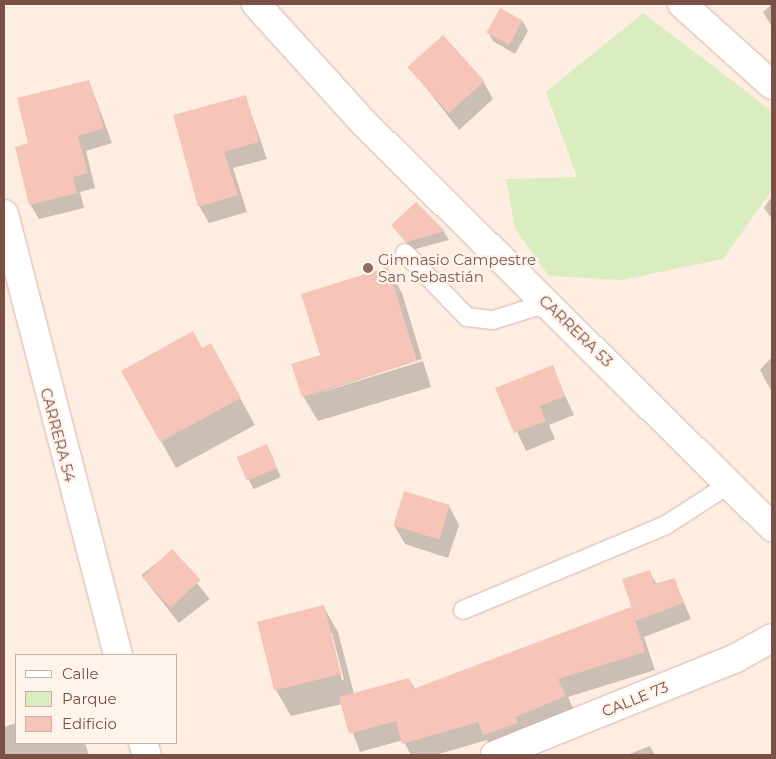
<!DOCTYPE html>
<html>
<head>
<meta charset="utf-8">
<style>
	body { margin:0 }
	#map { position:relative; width:776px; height:759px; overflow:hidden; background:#feeee2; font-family:Montserrat,sans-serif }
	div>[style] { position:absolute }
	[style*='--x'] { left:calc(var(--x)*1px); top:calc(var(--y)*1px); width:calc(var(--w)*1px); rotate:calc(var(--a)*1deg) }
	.green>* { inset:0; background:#daedbf }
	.shadow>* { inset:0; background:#0003; transform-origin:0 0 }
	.building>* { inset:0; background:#f6c5b7; transform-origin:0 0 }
	.roads { filter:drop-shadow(0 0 1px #d3b5aa) drop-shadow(0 0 1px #d3b5aa) }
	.lane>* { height:18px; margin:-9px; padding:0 9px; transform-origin:9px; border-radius:9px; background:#fff }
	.street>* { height:28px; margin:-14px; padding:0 14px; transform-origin:14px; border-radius:14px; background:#fff }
	.dots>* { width:14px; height:14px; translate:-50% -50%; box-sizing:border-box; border:2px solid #fff3ea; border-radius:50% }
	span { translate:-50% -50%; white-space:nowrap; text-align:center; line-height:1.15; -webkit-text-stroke:4.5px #fff3ea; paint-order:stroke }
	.education-label { font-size:15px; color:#785e54 }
	.left { translate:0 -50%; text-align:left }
	.street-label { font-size:15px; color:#794f46 }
	.frame { position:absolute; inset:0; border:5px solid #794f46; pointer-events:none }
	.legend { position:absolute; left:15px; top:654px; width:162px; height:90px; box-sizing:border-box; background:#fff3ea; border:1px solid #c9b1a8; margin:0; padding:6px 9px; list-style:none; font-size:15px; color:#794f46 }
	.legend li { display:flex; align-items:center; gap:10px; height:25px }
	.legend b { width:25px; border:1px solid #c9b1a8 }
</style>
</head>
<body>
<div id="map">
	<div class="green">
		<div style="clip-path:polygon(643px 13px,772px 111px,772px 190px,723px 259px,622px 280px,549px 276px,515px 229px,506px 179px,577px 177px,546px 92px)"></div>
	</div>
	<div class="shadow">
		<div style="clip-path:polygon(772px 4px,772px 27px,763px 12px)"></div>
		<div style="clip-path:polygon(500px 9px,523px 22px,528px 31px,515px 54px,493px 41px,488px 32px)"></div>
		<div style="clip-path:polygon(409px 66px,483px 81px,493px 99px,459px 130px)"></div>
		<div style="clip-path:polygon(89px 81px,112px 143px,86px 151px,95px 188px,80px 192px,84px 208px,39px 219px,30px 204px)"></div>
		<div style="clip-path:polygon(245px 96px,267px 159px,233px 168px,247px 212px,209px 223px,199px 206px)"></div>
		<div style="clip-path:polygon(772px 196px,772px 219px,764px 208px)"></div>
		<div style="clip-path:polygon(416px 204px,444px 232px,449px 240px,412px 250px,392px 225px)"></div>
		<div style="clip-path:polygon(387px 268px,402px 293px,422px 359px,306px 397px,423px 361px,431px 387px,318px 421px,303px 396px,322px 356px)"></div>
		<div style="clip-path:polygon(202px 349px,225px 371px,255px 425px,176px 468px,122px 371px)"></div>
		<div style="clip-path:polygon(772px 357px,772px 392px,760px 370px)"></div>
		<div style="clip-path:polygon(552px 367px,574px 415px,549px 425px,555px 439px,526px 451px,497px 389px)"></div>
		<div style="left:267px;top:446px;width:34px;height:30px;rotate:66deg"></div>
		<div style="clip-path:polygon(449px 506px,459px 525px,448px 558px,405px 544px,394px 525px)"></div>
		<div style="left:172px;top:551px;width:61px;height:39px;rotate:52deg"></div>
		<div style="clip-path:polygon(evenodd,649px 572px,657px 584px,674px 579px,691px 619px,644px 637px,655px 670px,568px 697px,576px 715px,494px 753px,487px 740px,435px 755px,411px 755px,403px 740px,360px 752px,342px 704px,291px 716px,276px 690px,323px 606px,338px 632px,354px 694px,409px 679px,415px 689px,631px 608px,634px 614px,649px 572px,329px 633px,332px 633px,344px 680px,342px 680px,329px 633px)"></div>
		<div style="clip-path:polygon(16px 723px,16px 743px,85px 743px,89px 755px,4px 755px,4px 727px)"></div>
		<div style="clip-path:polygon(650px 746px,655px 755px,627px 755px)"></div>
	</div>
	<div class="building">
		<div style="left:500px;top:8px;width:26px;height:28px;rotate:29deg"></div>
		<div style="left:443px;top:35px;width:62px;height:48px;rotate:48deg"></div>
		<div style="clip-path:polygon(89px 80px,104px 128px,78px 136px,88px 173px,73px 177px,77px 193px,29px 205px,15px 147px,28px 143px,17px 98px)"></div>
		<div style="clip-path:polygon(246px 95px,259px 142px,224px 152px,238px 195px,198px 207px,173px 115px)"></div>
		<div style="clip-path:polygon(416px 202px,445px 231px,406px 242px,391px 225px)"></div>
		<div style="clip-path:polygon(388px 267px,417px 361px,302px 397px,291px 364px,320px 355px,301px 294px)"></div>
		<div style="clip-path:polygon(193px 331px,202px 348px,211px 343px,241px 398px,160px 442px,121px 371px)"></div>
		<div style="clip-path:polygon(553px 365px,565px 396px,540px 406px,546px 421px,514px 433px,495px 388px)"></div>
		<div style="left:267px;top:444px;width:26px;height:33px;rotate:67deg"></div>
		<div style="left:404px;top:491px;width:48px;height:36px;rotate:17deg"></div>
		<div style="left:172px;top:549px;width:42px;height:41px;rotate:47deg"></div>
		<div style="clip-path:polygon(650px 570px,654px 584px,675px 578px,683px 603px,636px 621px,622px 579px)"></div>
		<div style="left:324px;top:605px;width:71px;height:69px;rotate:76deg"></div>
		<div style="clip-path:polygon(631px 607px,645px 652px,558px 679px,566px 696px,516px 717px,518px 723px,483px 735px,478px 722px,402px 744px,396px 721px,349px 734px,339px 697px,409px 678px,413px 689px)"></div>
	</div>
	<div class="roads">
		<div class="lane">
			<div style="--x:405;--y:253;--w:89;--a:45.9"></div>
			<div style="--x:467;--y:317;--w:26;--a:7"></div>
			<div style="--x:493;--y:320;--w:58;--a:-17.2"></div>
			<div style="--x:463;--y:610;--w:220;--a:-22.7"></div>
			<div style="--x:666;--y:525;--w:77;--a:-32.9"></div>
		</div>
		<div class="street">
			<div style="--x:256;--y:4;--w:159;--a:47.8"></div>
			<div style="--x:363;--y:122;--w:576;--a:44.72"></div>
			<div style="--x:682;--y:4;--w:121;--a:42"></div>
			<div style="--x:4;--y:214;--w:455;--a:75.5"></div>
			<div style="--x:143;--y:743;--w:13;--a:72"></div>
			<div style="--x:495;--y:755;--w:260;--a:-21.9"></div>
			<div style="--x:736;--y:658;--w:41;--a:-29.1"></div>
		</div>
	</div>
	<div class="dots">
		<div style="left:368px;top:268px;background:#8d6e63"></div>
	</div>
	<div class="education-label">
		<span class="left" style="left:378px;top:268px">Gimnasio Campestre<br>San Sebastián</span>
	</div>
	<div class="street-label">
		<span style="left:576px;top:331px;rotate:44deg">CARRERA 53</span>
		<span style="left:58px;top:435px;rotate:75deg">CARRERA 54</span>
		<span style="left:635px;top:699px;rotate:-22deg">CALLE 73</span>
	</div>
	<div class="frame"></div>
	<ul class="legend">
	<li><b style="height:6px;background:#fff"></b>Calle</li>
	<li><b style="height:14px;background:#daedbf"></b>Parque</li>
	<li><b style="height:14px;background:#f6c5b7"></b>Edificio</li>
	</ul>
</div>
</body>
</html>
